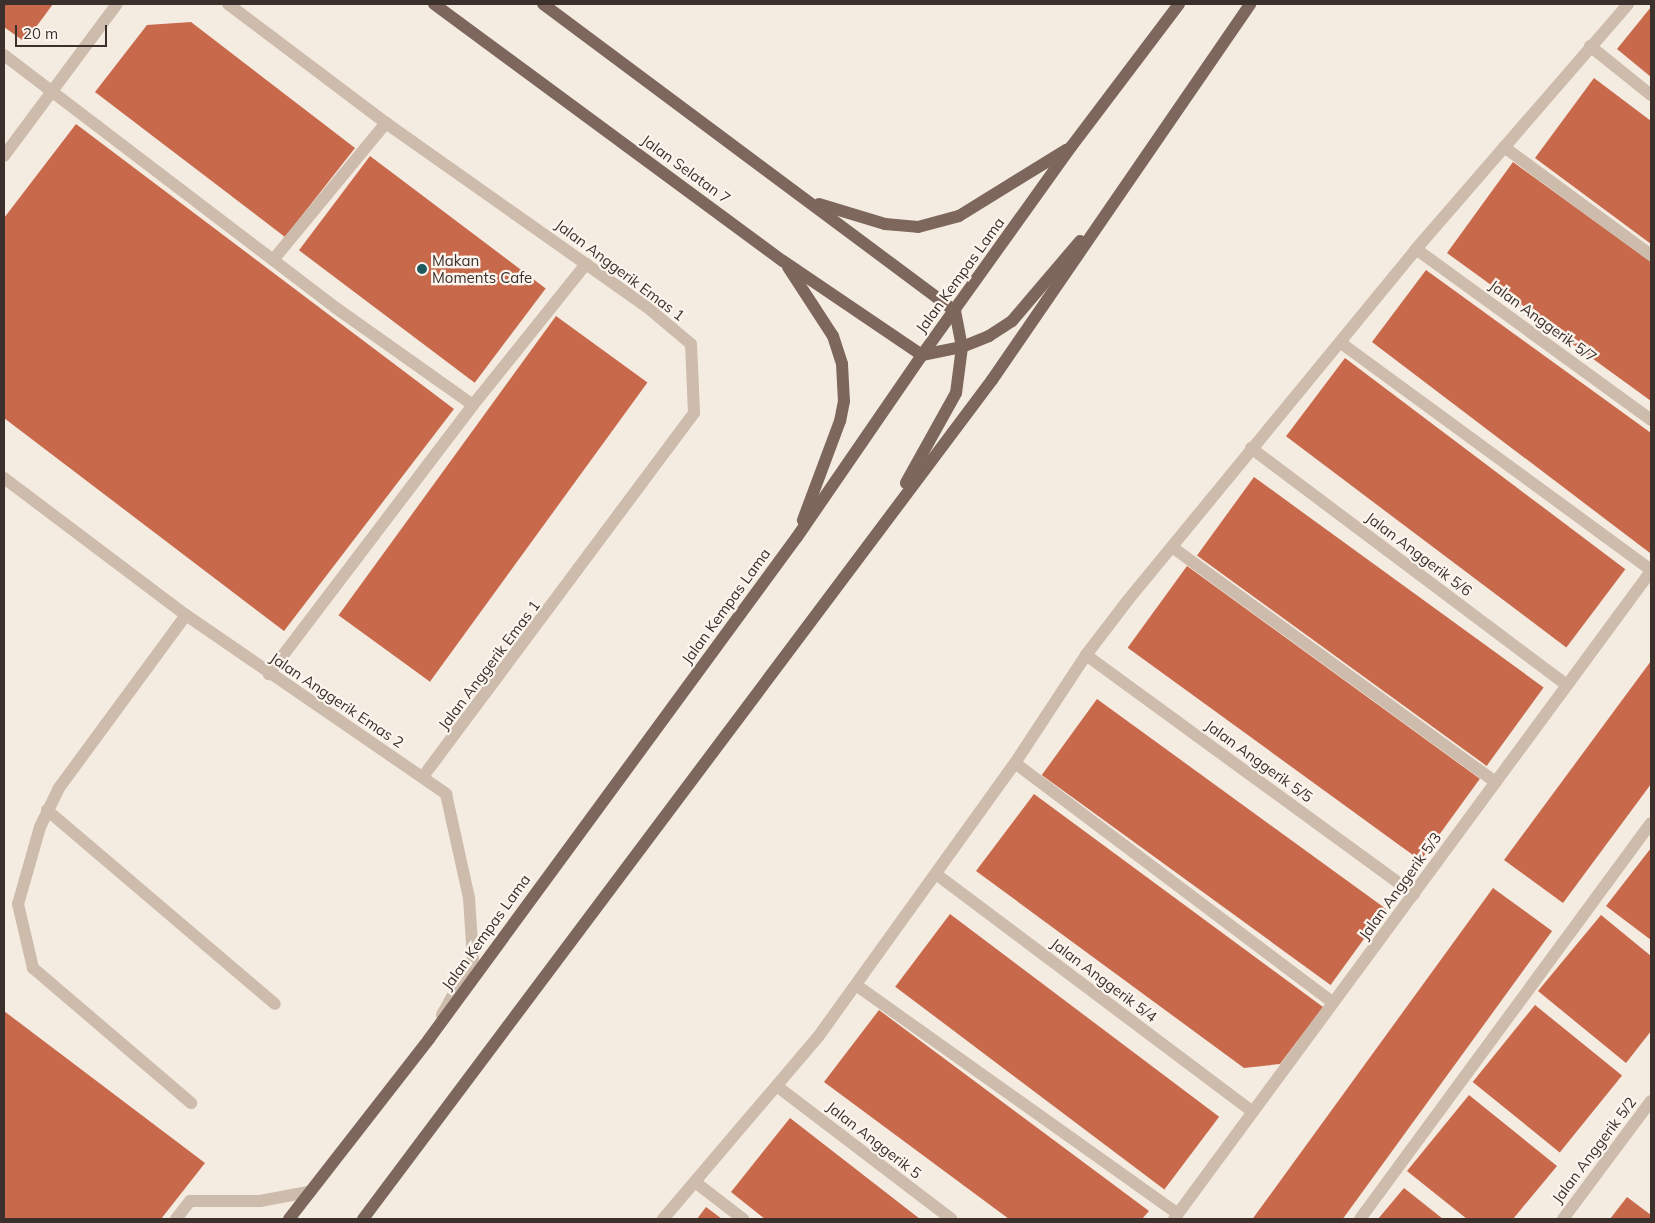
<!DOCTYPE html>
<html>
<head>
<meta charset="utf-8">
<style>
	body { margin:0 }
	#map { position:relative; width:1655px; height:1223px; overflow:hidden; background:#f4ebe1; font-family:Mulish,sans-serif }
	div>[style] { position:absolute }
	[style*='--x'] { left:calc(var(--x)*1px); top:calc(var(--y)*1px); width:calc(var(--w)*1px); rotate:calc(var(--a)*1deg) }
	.building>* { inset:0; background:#c8694b; transform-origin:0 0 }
	.lane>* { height:12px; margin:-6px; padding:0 6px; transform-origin:6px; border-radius:6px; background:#cdbbac }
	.street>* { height:12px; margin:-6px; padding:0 6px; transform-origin:6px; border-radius:6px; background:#cdbbac }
	.primary>* { height:12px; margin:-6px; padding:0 6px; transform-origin:6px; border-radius:6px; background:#7d675c }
	.dots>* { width:14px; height:14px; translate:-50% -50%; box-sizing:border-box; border:2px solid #fbf5ee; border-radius:50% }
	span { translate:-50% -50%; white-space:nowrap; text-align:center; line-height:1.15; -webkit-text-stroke:4.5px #fbf5ee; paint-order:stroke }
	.street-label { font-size:15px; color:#3b302b }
	.poi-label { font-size:15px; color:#3b302b }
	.left { translate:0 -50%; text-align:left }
	.frame { position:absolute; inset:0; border:5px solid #3b302b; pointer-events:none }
	.scale { position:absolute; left:15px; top:25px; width:92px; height:22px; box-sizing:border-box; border:2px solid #3b302b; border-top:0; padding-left:6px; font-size:15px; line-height:18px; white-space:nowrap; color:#3b302b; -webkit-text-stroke:4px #fbf5ee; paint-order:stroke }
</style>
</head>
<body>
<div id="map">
	<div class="building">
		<div style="clip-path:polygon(4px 4px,53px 4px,25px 42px,4px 27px)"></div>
		<div style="clip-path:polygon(1651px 7px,1651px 77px,1617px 49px)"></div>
		<div style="clip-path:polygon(191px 22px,355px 148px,285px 237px,95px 92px,147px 25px)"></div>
		<div style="clip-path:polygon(1594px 78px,1651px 121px,1651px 244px,1535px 158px)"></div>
		<div style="clip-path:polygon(76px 124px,454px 409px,284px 631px,4px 418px,4px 218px)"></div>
		<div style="left:370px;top:156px;width:220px;height:118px;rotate:37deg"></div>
		<div style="clip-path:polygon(1513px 162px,1651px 262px,1651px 401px,1447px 253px)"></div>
		<div style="clip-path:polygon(1426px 270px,1651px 433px,1650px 553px,1372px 342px)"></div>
		<div style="left:556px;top:316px;width:113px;height:370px;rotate:36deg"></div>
		<div style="left:1345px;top:358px;width:351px;height:98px;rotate:37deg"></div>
		<div style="left:1254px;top:477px;width:358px;height:97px;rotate:36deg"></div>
		<div style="left:1187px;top:566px;width:362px;height:101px;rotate:36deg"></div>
		<div style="clip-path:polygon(1651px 661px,1651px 784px,1563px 903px,1504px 860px)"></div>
		<div style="left:1097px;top:699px;width:357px;height:94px;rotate:36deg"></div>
		<div style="clip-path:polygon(1034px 794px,1323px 1007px,1280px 1064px,1244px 1068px,976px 871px)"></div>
		<div style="clip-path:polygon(1651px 848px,1651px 940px,1606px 906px)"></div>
		<div style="left:1493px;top:888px;width:73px;height:412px;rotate:36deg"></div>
		<div style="left:950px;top:914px;width:337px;height:91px;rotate:37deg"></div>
		<div style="clip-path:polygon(1601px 915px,1651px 956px,1651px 1031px,1626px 1063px,1538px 991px)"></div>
		<div style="left:1535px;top:1005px;width:112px;height:99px;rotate:39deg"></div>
		<div style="clip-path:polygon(879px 1010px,1149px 1211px,1142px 1219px,1009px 1219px,824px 1082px)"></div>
		<div style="clip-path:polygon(4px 1011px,205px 1163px,161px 1219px,4px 1219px)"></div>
		<div style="clip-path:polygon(1469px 1095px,1557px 1166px,1513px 1219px,1467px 1219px,1407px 1171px)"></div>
		<div style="clip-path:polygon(790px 1118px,920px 1219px,765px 1219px,731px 1192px)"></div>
		<div style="clip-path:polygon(1404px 1188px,1443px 1219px,1378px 1219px)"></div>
		<div style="clip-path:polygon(1627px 1197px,1651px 1215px,1651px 1219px,1610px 1219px)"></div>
		<div style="clip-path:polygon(706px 1207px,722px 1219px,697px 1219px)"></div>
	</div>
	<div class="lane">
		<div style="--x:4;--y:55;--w:417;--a:37.3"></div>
		<div style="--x:336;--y:308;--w:168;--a:35.3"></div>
		<div style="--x:473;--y:405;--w:338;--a:127.2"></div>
		<div style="--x:1504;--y:147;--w:182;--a:36.3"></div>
		<div style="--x:273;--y:260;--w:178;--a:-50.5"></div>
		<div style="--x:1341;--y:343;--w:384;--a:36.2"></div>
		<div style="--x:473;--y:405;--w:181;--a:-51.3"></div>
		<div style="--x:1172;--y:547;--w:400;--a:36"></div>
		<div style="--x:186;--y:615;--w:215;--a:126.3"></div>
		<div style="--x:59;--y:788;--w:43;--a:116"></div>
		<div style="--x:40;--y:827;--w:80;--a:105.9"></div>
		<div style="--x:18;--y:904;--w:66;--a:76.8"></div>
		<div style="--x:33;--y:968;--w:208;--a:40.5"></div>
		<div style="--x:1015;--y:763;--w:398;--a:37"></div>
		<div style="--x:47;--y:810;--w:299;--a:40.4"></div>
		<div style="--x:856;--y:985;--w:395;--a:35.4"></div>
		<div style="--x:695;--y:1182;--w:61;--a:37.6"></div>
		<div style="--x:176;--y:1219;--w:23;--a:-52"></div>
		<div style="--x:190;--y:1201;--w:70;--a:0"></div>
		<div style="--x:260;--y:1201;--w:49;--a:-10.6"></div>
		<div style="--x:1360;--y:1219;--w:491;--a:-53.7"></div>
	</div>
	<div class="street">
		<div style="--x:228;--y:4;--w:198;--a:37"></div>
		<div style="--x:386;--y:123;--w:319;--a:35.2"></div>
		<div style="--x:647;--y:307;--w:57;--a:40.1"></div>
		<div style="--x:691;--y:344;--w:69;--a:87.5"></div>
		<div style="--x:694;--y:413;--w:454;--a:126.7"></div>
		<div style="--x:1590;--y:46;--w:78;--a:38.8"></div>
		<div style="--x:4;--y:156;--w:189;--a:-53.4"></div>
		<div style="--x:1416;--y:249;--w:291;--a:36"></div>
		<div style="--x:1251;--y:448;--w:395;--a:36.9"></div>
		<div style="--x:4;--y:478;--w:228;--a:37"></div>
		<div style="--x:186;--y:615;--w:316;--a:34.5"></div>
		<div style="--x:446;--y:794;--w:107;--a:77.5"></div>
		<div style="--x:469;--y:898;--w:61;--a:86.2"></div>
		<div style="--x:473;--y:959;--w:64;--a:119"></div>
		<div style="--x:1086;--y:655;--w:406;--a:36.1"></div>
		<div style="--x:936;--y:874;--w:396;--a:36.9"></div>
		<div style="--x:778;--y:1087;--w:218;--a:37.3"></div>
		<div style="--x:663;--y:1219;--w:239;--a:-49.6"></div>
		<div style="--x:818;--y:1037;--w:337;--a:-54.3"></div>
		<div style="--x:1015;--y:763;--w:129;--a:-56.7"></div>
		<div style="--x:1086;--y:655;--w:69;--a:-52.6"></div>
		<div style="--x:1128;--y:600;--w:454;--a:-50.6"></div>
		<div style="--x:1416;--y:249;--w:324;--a:-49.1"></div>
		<div style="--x:1174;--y:1219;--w:805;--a:-53.64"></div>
		<div style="--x:1563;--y:1219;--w:147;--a:-53.3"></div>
	</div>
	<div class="primary">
		<div style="--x:434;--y:4;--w:433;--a:36.4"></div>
		<div style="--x:783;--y:261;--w:168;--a:34.1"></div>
		<div style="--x:922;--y:355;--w:41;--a:-11.3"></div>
		<div style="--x:962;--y:347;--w:29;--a:-22"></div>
		<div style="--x:989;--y:336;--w:27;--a:-33"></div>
		<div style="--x:1012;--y:321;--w:105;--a:-49.6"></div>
		<div style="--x:543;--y:4;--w:514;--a:36.69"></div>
		<div style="--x:955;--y:311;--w:37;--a:79"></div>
		<div style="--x:962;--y:347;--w:46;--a:97.4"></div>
		<div style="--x:956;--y:393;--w:103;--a:119.1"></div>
		<div style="--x:819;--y:204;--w:69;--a:16.9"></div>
		<div style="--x:885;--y:224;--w:33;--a:5"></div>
		<div style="--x:918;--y:227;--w:42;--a:-15"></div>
		<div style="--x:959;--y:216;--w:126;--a:-31.7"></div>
		<div style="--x:788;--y:267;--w:82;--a:56.9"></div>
		<div style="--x:833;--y:336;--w:29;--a:72"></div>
		<div style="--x:842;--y:364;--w:37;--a:87"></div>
		<div style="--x:844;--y:401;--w:20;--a:101"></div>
		<div style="--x:840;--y:421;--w:106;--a:110.5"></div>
		<div style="--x:289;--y:1219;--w:228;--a:-52.1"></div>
		<div style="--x:429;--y:1039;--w:622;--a:-53.76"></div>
		<div style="--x:797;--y:537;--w:221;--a:-55.5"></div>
		<div style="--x:922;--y:355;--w:256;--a:-54.4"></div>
		<div style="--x:1071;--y:147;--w:179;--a:-52.9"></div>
		<div style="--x:363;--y:1219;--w:1049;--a:-53.14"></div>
		<div style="--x:992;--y:380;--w:456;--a:-55.5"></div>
	</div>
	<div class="dots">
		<div style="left:422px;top:269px;background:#1f5a5e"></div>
	</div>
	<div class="street-label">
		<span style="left:686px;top:169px;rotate:36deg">Jalan Selatan 7</span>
		<span style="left:620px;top:270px;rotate:37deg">Jalan Anggerik Emas 1</span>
		<span style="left:960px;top:275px;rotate:-54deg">Jalan Kempas Lama</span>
		<span style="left:1543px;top:321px;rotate:36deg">Jalan Anggerik 5/7</span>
		<span style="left:1419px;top:554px;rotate:37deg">Jalan Anggerik 5/6</span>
		<span style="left:726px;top:606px;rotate:-54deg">Jalan Kempas Lama</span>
		<span style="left:489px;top:665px;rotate:-53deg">Jalan Anggerik Emas 1</span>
		<span style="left:337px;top:700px;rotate:34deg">Jalan Anggerik Emas 2</span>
		<span style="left:1259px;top:761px;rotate:36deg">Jalan Anggerik 5/5</span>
		<span style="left:1400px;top:886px;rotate:-54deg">Jalan Anggerik 5/3</span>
		<span style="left:486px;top:932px;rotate:-54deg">Jalan Kempas Lama</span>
		<span style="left:1104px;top:980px;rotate:37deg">Jalan Anggerik 5/4</span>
		<span style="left:874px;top:1140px;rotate:38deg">Jalan Anggerik 5</span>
		<span style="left:1594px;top:1150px;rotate:-53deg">Jalan Anggerik 5/2</span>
	</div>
	<div class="poi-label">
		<span class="left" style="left:432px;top:269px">Makan<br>Moments Cafe</span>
	</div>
	<div class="frame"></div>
	<div class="scale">20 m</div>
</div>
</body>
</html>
